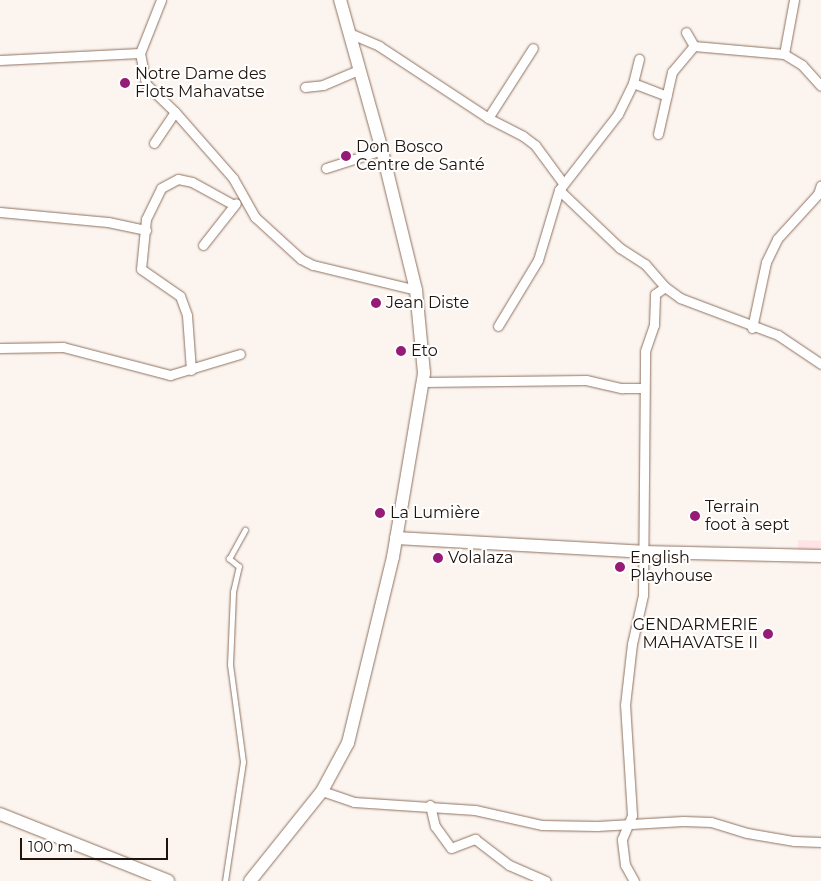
<!DOCTYPE html>
<html>
<head>
<meta charset="utf-8">
<style>
	body { margin:0 }
	#map { position:relative; width:821px; height:881px; overflow:hidden; background:#fbf4ef; font-family:Montserrat,sans-serif }
	div>[style] { position:absolute }
	[style*='--x'] { left:calc(var(--x)*1px); top:calc(var(--y)*1px); width:calc(var(--w)*1px); rotate:calc(var(--a)*1deg) }
	.commercial>* { inset:0; background:#ffe4e5; transform-origin:0 0 }
	.roads { filter:drop-shadow(0 0 1px #8f715e) drop-shadow(0 0 1px #8f715e) }
	.lane>* { height:4.5px; margin:-2.25px; padding:0 2.25px; transform-origin:2.25px; border-radius:2.25px; background:#fff }
	.street>* { height:9px; margin:-4.5px; padding:0 4.5px; transform-origin:4.5px; border-radius:4.5px; background:#fff }
	.secondary>* { height:12px; margin:-6px; padding:0 6px; transform-origin:6px; border-radius:6px; background:#fff }
	.dots>* { width:14px; height:14px; translate:-50% -50%; box-sizing:border-box; border:2px solid #fff; border-radius:50% }
	span { translate:-50% -50%; white-space:nowrap; text-align:center; line-height:1.15; -webkit-text-stroke:4px #fff; paint-order:stroke }
	.poi-label { font-size:16px; color:#1f130c }
	.left { translate:0 -50%; text-align:left }
	.right { translate:-100% -50%; text-align:right }
	.scale { position:absolute; left:20px; top:838px; width:148px; height:22px; box-sizing:border-box; border:2px solid #1f130c; border-top:0; padding-left:6px; font-size:15px; line-height:18px; white-space:nowrap; color:#1f130c; -webkit-text-stroke:4px #fff; paint-order:stroke }
</style>
</head>
<body>
<div id="map">
	<div class="commercial">
		<div style="left:798px;top:540px;width:23px;height:12px;rotate:2deg"></div>
	</div>
	<div class="roads">
		<div class="lane">
			<div style="--x:225;--y:881;--w:120;--a:-81.4"></div>
			<div style="--x:243;--y:762;--w:98;--a:-97.6"></div>
			<div style="--x:230;--y:665;--w:73;--a:-87.6"></div>
			<div style="--x:233;--y:592;--w:26;--a:-77"></div>
			<div style="--x:239;--y:567;--w:13;--a:-141"></div>
			<div style="--x:229;--y:559;--w:33;--a:-61"></div>
		</div>
		<div class="street">
			<div style="--x:161;--y:0;--w:57;--a:111.6"></div>
			<div style="--x:140;--y:53;--w:32;--a:79"></div>
			<div style="--x:146;--y:84;--w:40;--a:44"></div>
			<div style="--x:175;--y:112;--w:88;--a:48.7"></div>
			<div style="--x:233;--y:178;--w:45;--a:60.6"></div>
			<div style="--x:255;--y:217;--w:62;--a:42.4"></div>
			<div style="--x:301;--y:259;--w:13;--a:27"></div>
			<div style="--x:313;--y:265;--w:106;--a:13.6"></div>
			<div style="--x:349;--y:33;--w:33;--a:23"></div>
			<div style="--x:379;--y:46;--w:131;--a:33.4"></div>
			<div style="--x:488;--y:118;--w:39;--a:27"></div>
			<div style="--x:523;--y:136;--w:15;--a:37"></div>
			<div style="--x:535;--y:145;--w:47;--a:53.6"></div>
			<div style="--x:694;--y:46;--w:90;--a:5.1"></div>
			<div style="--x:784;--y:54;--w:21;--a:31"></div>
			<div style="--x:802;--y:65;--w:28;--a:48"></div>
			<div style="--x:784;--y:54;--w:55;--a:-79.5"></div>
			<div style="--x:0;--y:60;--w:140;--a:-2.9"></div>
			<div style="--x:633;--y:83;--w:36;--a:21"></div>
			<div style="--x:305;--y:87;--w:18;--a:-6"></div>
			<div style="--x:323;--y:85;--w:38;--a:-23"></div>
			<div style="--x:488;--y:118;--w:83;--a:-57.3"></div>
			<div style="--x:658;--y:134;--w:64;--a:-77.3"></div>
			<div style="--x:672;--y:72;--w:34;--a:-50"></div>
			<div style="--x:694;--y:46;--w:16;--a:-120"></div>
			<div style="--x:154;--y:143;--w:37;--a:-56"></div>
			<div style="--x:326;--y:168;--w:59;--a:-17.8"></div>
			<div style="--x:559;--y:190;--w:84;--a:43.6"></div>
			<div style="--x:620;--y:248;--w:30;--a:33"></div>
			<div style="--x:645;--y:264;--w:30;--a:49"></div>
			<div style="--x:665;--y:287;--w:19;--a:36"></div>
			<div style="--x:680;--y:298;--w:105;--a:20.7"></div>
			<div style="--x:778;--y:335;--w:52;--a:34"></div>
			<div style="--x:0;--y:212;--w:108;--a:5.3"></div>
			<div style="--x:108;--y:222;--w:39;--a:12"></div>
			<div style="--x:203;--y:245;--w:53;--a:-51.8"></div>
			<div style="--x:498;--y:326;--w:77;--a:-58.8"></div>
			<div style="--x:538;--y:260;--w:73;--a:-73.3"></div>
			<div style="--x:559;--y:190;--w:96;--a:-52.2"></div>
			<div style="--x:618;--y:114;--w:34;--a:-64"></div>
			<div style="--x:633;--y:83;--w:25;--a:-76"></div>
			<div style="--x:752;--y:328;--w:67;--a:-78"></div>
			<div style="--x:766;--y:262;--w:25;--a:-64"></div>
			<div style="--x:777;--y:239;--w:61;--a:-47.7"></div>
			<div style="--x:818;--y:194;--w:9;--a:-72"></div>
			<div style="--x:0;--y:348;--w:63;--a:-0.9"></div>
			<div style="--x:63;--y:347;--w:111;--a:14.7"></div>
			<div style="--x:170;--y:375;--w:73;--a:-16.7"></div>
			<div style="--x:191;--y:370;--w:55;--a:-94.2"></div>
			<div style="--x:187;--y:315;--w:20;--a:-110"></div>
			<div style="--x:180;--y:296;--w:47;--a:-145.3"></div>
			<div style="--x:141;--y:269;--w:50;--a:-84.3"></div>
			<div style="--x:146;--y:219;--w:34;--a:-64"></div>
			<div style="--x:161;--y:188;--w:19;--a:-28"></div>
			<div style="--x:178;--y:179;--w:14;--a:12"></div>
			<div style="--x:192;--y:182;--w:46;--a:28.8"></div>
			<div style="--x:423;--y:382;--w:163;--a:-0.7"></div>
			<div style="--x:586;--y:380;--w:37;--a:13"></div>
			<div style="--x:622;--y:388;--w:21;--a:0"></div>
			<div style="--x:322;--y:791;--w:34;--a:19"></div>
			<div style="--x:354;--y:802;--w:121;--a:3.8"></div>
			<div style="--x:475;--y:810;--w:69;--a:12.6"></div>
			<div style="--x:542;--y:825;--w:55;--a:1"></div>
			<div style="--x:597;--y:826;--w:86;--a:-3.3"></div>
			<div style="--x:683;--y:821;--w:28;--a:2"></div>
			<div style="--x:711;--y:822;--w:38;--a:17"></div>
			<div style="--x:747;--y:833;--w:48;--a:9.7"></div>
			<div style="--x:794;--y:841;--w:27;--a:2"></div>
			<div style="--x:430;--y:805;--w:22;--a:77"></div>
			<div style="--x:435;--y:826;--w:27;--a:54"></div>
			<div style="--x:451;--y:848;--w:26;--a:-21"></div>
			<div style="--x:475;--y:839;--w:43;--a:37.4"></div>
			<div style="--x:509;--y:865;--w:40;--a:23.4"></div>
			<div style="--x:634;--y:881;--w:18;--a:-119"></div>
			<div style="--x:625;--y:865;--w:26;--a:-97"></div>
			<div style="--x:622;--y:839;--w:26;--a:-67"></div>
			<div style="--x:632;--y:815;--w:110;--a:-93.6"></div>
			<div style="--x:625;--y:705;--w:61;--a:-83.5"></div>
			<div style="--x:632;--y:644;--w:50;--a:-77.3"></div>
			<div style="--x:643;--y:595;--w:244;--a:-89.5"></div>
			<div style="--x:645;--y:351;--w:28;--a:-71"></div>
			<div style="--x:654;--y:325;--w:31;--a:-88"></div>
			<div style="--x:655;--y:294;--w:12;--a:-35"></div>
		</div>
		<div class="secondary">
			<div style="--x:396;--y:538;--w:247;--a:3.2"></div>
			<div style="--x:643;--y:552;--w:178;--a:1.3"></div>
			<div style="--x:0;--y:814;--w:181;--a:21.7"></div>
			<div style="--x:250;--y:881;--w:115;--a:-51.3"></div>
			<div style="--x:322;--y:791;--w:55;--a:-61.6"></div>
			<div style="--x:348;--y:743;--w:191;--a:-76.4"></div>
			<div style="--x:393;--y:557;--w:187;--a:-80.4"></div>
			<div style="--x:424;--y:373;--w:83;--a:-95.5"></div>
			<div style="--x:416;--y:290;--w:144;--a:-103.7"></div>
			<div style="--x:382;--y:150;--w:156;--a:-105.6"></div>
		</div>
	</div>
	<div class="dots">
		<div style="left:125px;top:83px;background:#951b76"></div>
		<div style="left:346px;top:156px;background:#951b76"></div>
		<div style="left:376px;top:303px;background:#951b76"></div>
		<div style="left:401px;top:351px;background:#951b76"></div>
		<div style="left:380px;top:513px;background:#951b76"></div>
		<div style="left:695px;top:516px;background:#951b76"></div>
		<div style="left:438px;top:558px;background:#951b76"></div>
		<div style="left:620px;top:567px;background:#951b76"></div>
		<div style="left:768px;top:634px;background:#951b76"></div>
	</div>
	<div class="poi-label">
		<span class="left" style="left:135px;top:83px">Notre Dame des<br>Flots Mahavatse</span>
		<span class="left" style="left:356px;top:156px">Don Bosco<br>Centre de Santé</span>
		<span class="left" style="left:386px;top:303px">Jean Diste</span>
		<span class="left" style="left:411px;top:351px">Eto</span>
		<span class="left" style="left:705px;top:516px">Terrain<br>foot à sept</span>
		<span class="left" style="left:390px;top:513px">La Lumière</span>
		<span class="left" style="left:448px;top:558px">Volalaza</span>
		<span class="left" style="left:630px;top:567px">English<br>Playhouse</span>
		<span class="right" style="left:758px;top:634px">GENDARMERIE<br>MAHAVATSE II</span>
	</div>
	<div class="scale">100 m</div>
</div>
</body>
</html>
